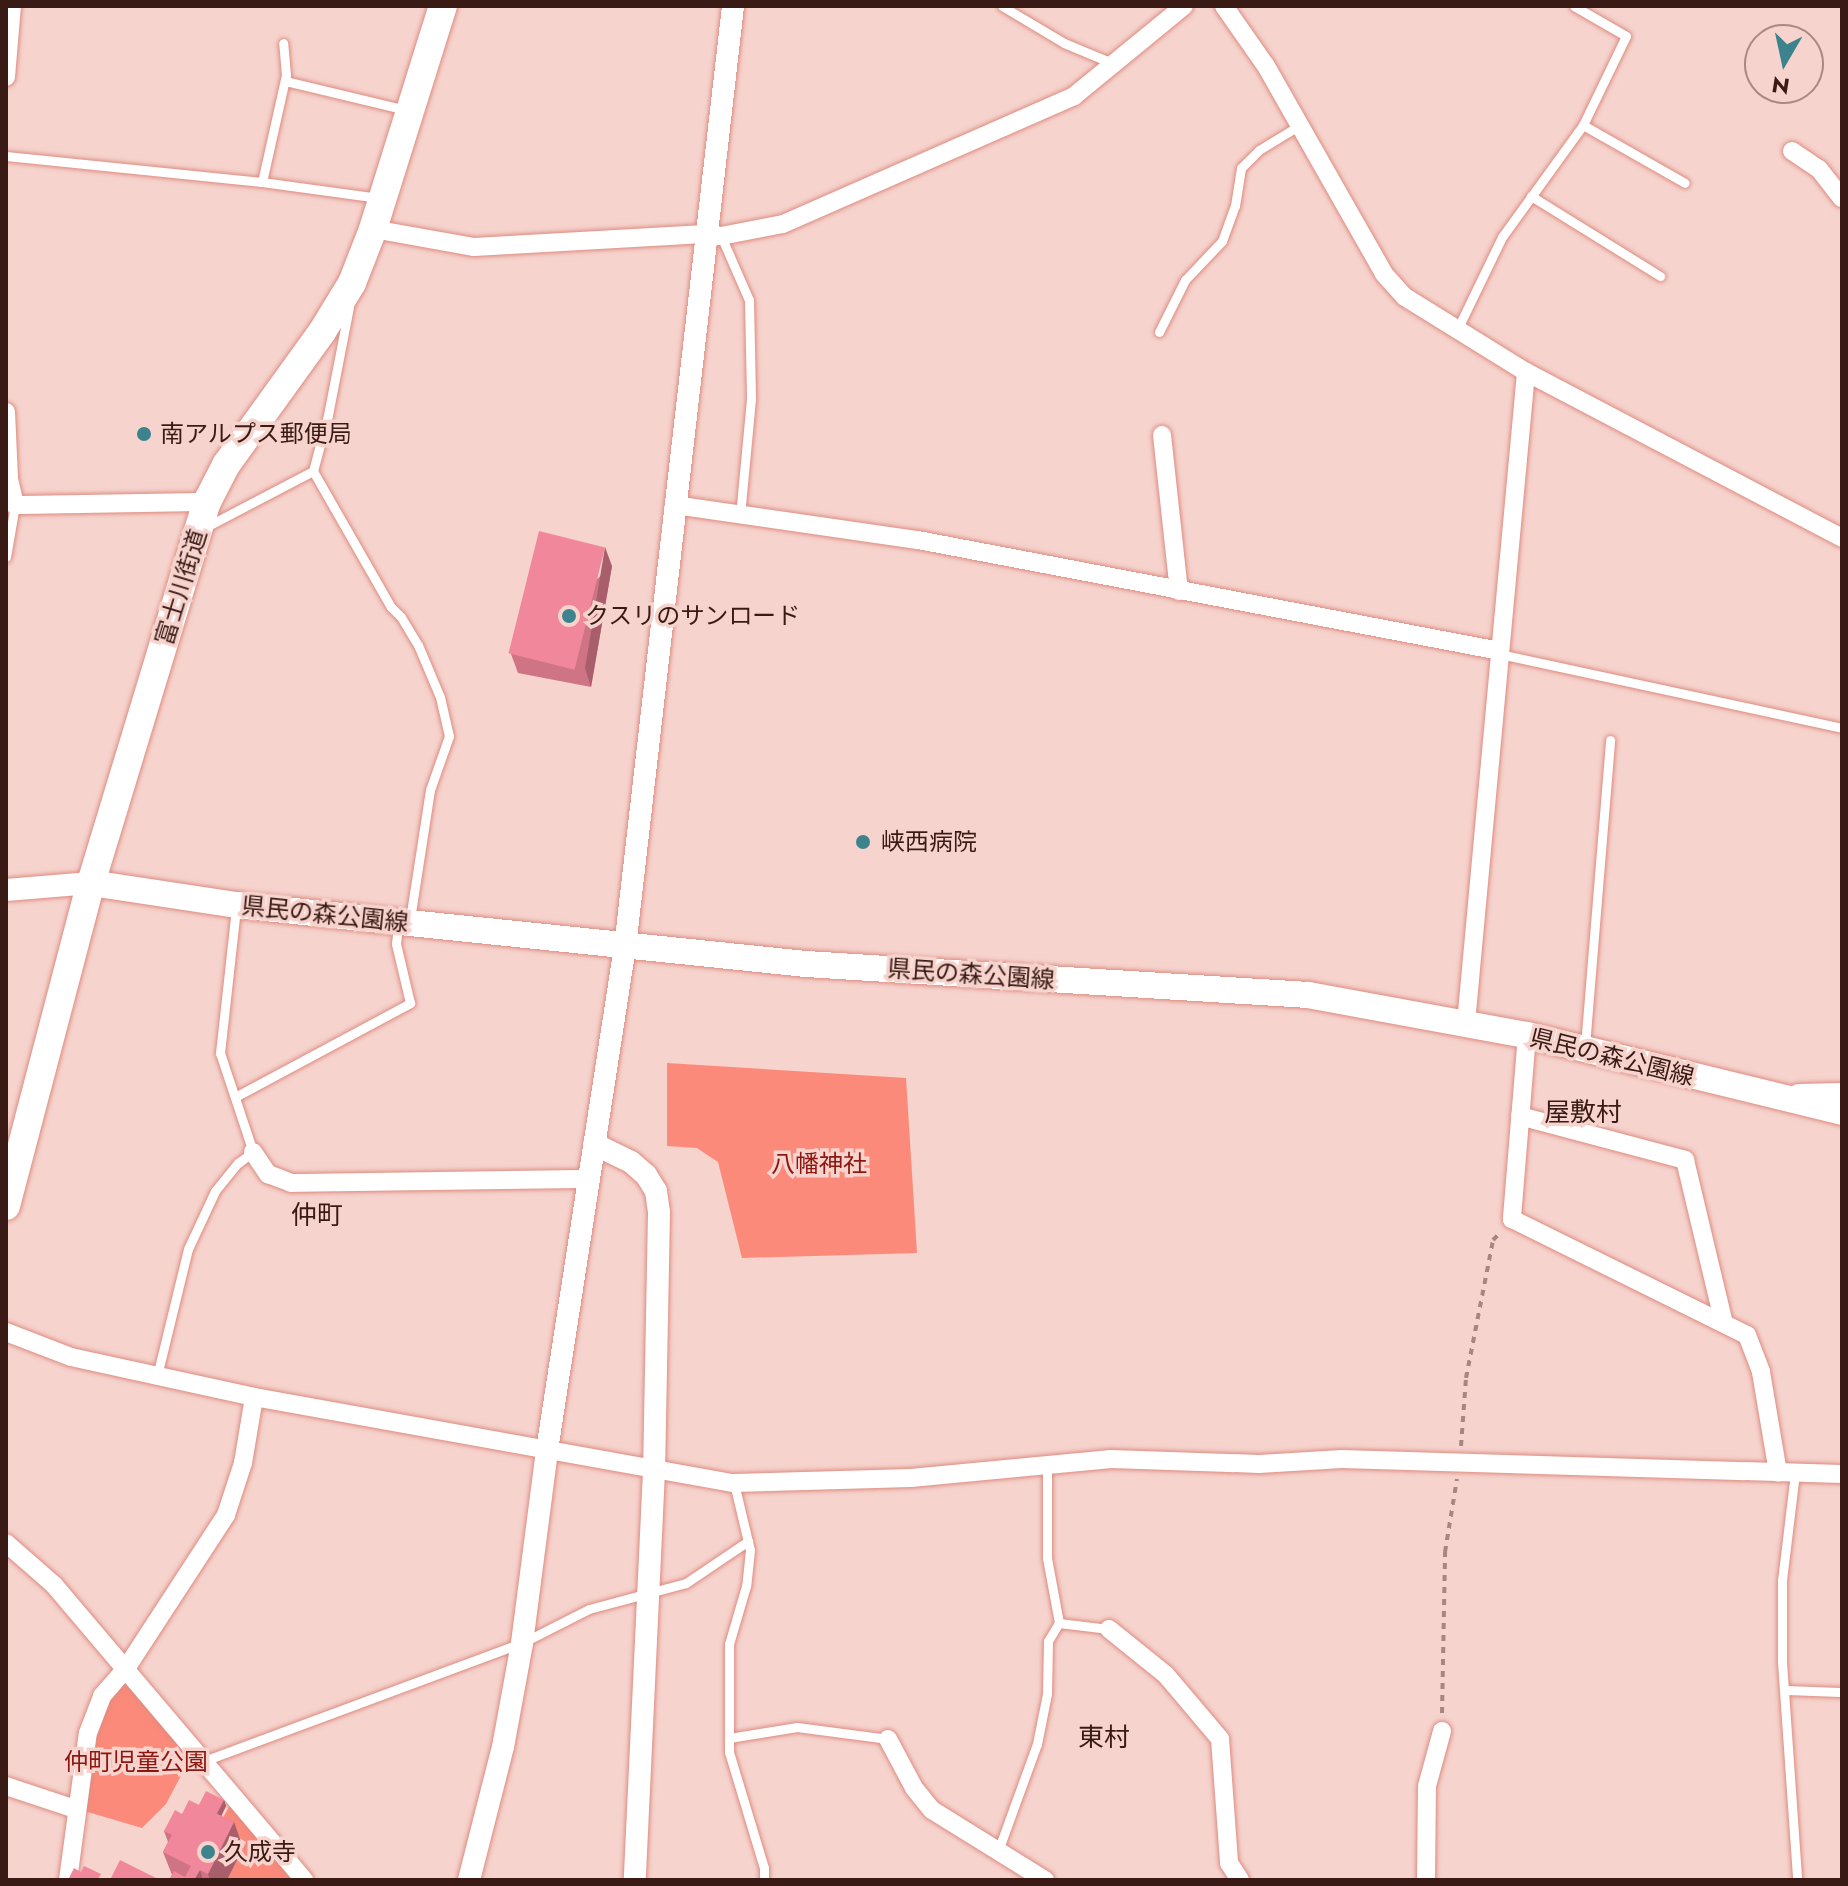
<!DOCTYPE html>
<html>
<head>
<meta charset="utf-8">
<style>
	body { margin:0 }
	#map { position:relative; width:1848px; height:1886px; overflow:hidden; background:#f6d3cd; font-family:Jost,"Noto Sans JP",sans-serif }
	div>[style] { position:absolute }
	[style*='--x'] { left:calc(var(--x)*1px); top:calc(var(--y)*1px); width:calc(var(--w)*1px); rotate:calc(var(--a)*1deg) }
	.green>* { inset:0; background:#fb8a7a }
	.path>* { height:4px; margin-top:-2px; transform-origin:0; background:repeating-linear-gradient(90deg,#a78681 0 6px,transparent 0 12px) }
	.roads { filter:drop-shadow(0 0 2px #dd8c80) drop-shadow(0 0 2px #dd8c80) }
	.service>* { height:9px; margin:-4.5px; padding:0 4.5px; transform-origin:4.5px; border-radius:4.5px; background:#fff }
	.minor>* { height:18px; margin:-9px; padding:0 9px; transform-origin:9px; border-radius:9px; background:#fff }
	.tertiary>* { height:22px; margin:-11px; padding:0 11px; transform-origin:11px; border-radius:11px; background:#fff }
	.secondary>* { height:26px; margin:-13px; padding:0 13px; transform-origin:13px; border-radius:13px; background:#fff }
	.primary>* { height:28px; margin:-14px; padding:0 14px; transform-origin:14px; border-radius:14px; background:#fff }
	.wall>* { inset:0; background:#cf7485 }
	.shaded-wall>* { inset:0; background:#a95e6c }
	.building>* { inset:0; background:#f1879b; transform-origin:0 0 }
	.dots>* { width:22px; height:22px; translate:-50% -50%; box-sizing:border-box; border:4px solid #f6d3cd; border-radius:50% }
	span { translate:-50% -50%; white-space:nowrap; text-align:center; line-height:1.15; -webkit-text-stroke:7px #f6d3cd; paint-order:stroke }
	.poi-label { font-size:24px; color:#391a15 }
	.left { translate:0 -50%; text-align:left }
	.street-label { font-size:24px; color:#391a15 }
	.park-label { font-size:24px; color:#8d1610 }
	.neighbourhood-label { font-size:26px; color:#391a15 }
	.frame { position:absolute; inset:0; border:8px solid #391a15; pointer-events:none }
	.north { position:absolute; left:1744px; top:24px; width:80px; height:80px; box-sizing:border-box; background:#f6d3cd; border:2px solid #aa8983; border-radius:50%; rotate:189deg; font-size:22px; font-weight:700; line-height:32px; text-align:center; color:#391a15 }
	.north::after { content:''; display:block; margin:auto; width:28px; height:36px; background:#3d838e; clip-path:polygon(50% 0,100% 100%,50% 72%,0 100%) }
</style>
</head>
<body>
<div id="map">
	<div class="green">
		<div style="clip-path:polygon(667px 1063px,906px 1078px,917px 1253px,742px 1258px,718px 1162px,697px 1148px,667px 1146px)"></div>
		<div style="clip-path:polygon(126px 1681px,193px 1753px,166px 1804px,142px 1828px,81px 1810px,94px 1735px,109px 1700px)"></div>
		<div style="clip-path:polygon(232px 1802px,299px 1880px,227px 1880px,246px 1842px,218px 1826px)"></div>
	</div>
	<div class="path">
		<div style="--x:1461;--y:1446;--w:68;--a:-85.8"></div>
		<div style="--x:1466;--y:1378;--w:141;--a:-78.9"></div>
		<div style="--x:1493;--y:1240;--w:10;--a:-45"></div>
		<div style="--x:1442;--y:1713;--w:161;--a:-88.9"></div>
		<div style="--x:1445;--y:1552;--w:74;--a:-80.7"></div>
	</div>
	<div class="roads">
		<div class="service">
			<div style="--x:1002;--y:6;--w:72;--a:30.8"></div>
			<div style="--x:1064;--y:43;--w:52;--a:22.6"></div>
			<div style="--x:1574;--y:6;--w:60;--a:30"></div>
			<div style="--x:1626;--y:36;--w:99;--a:115.8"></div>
			<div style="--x:285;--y:81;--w:125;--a:13.4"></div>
			<div style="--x:6;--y:156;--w:257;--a:5.8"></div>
			<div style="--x:262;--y:182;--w:118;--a:7.8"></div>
			<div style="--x:262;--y:182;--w:110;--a:-77.4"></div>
			<div style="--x:286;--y:75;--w:32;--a:-95"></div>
			<div style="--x:1531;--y:196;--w:152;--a:31.8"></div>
			<div style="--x:721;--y:236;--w:70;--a:66.4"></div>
			<div style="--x:749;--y:300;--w:99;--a:88.8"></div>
			<div style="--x:751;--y:399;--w:117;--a:95.4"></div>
			<div style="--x:349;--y:307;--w:110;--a:101"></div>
			<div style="--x:328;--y:415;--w:58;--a:105"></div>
			<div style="--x:313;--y:471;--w:157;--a:60.2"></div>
			<div style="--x:391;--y:607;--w:14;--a:45"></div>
			<div style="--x:401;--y:617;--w:33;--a:59"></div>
			<div style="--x:418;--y:645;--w:56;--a:67.1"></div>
			<div style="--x:440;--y:697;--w:40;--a:77"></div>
			<div style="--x:449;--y:736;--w:57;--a:109.4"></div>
			<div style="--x:430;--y:790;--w:131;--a:98.8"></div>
			<div style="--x:1457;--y:330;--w:103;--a:-64.2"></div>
			<div style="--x:1502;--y:237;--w:138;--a:-54.1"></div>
			<div style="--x:1583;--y:125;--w:117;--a:29.6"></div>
			<div style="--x:1159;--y:332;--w:58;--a:-63.4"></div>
			<div style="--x:1185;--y:280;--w:54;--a:-46.5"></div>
			<div style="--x:1222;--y:241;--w:37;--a:-70"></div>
			<div style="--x:1235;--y:206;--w:38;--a:-81"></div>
			<div style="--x:1241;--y:168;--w:25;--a:-45"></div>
			<div style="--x:1259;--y:150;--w:48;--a:-31.4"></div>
			<div style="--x:206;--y:527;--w:121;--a:-27.6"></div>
			<div style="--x:6;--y:557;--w:53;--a:-80.2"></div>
			<div style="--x:1500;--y:654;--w:350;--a:12.2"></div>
			<div style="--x:1585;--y:1046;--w:307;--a:-85.3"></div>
			<div style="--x:235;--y:1097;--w:199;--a:-28.2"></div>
			<div style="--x:410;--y:1003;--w:61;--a:-103.3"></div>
			<div style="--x:396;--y:944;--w:19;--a:-84"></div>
			<div style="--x:157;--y:1376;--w:131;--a:-76.3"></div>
			<div style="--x:188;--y:1249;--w:64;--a:-65"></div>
			<div style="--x:215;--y:1191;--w:36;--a:-51"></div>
			<div style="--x:238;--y:1163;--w:19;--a:-36"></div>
			<div style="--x:253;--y:1152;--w:104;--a:-108.4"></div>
			<div style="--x:220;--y:1053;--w:146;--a:-83.7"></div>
			<div style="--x:1047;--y:1465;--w:93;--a:90"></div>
			<div style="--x:1047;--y:1558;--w:66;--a:79.5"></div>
			<div style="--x:1059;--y:1623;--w:50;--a:6.8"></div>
			<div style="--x:1795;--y:1473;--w:108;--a:96.9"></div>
			<div style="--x:1782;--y:1580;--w:82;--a:90"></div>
			<div style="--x:1782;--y:1662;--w:218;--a:86"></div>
			<div style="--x:734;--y:1483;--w:69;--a:76.6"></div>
			<div style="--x:750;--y:1550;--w:36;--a:96"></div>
			<div style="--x:746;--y:1586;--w:60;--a:106.3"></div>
			<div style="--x:729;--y:1644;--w:108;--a:90"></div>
			<div style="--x:729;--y:1752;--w:121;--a:73.2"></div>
			<div style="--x:764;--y:1868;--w:12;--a:90"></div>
			<div style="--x:1784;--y:1690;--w:58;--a:2"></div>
			<div style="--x:729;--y:1738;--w:69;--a:-9.2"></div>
			<div style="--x:797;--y:1727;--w:92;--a:7.5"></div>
			<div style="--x:204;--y:1761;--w:339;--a:-20.4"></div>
			<div style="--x:522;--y:1643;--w:75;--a:-26.9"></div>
			<div style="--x:589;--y:1609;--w:100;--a:-15"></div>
			<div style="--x:686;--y:1583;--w:75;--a:-34.1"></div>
			<div style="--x:998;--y:1851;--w:114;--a:-70"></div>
			<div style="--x:1037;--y:1744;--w:51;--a:-78.7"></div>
			<div style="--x:1047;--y:1694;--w:53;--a:-88.9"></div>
			<div style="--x:1048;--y:1641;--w:21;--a:-59"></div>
		</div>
		<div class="minor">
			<div style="--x:1224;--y:6;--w:73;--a:55"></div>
			<div style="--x:1266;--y:66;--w:239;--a:60.4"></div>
			<div style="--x:1384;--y:274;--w:31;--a:48"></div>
			<div style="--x:1405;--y:297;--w:142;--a:31.8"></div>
			<div style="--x:1526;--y:372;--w:357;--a:27.7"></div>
			<div style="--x:6;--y:77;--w:71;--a:-85.2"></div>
			<div style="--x:1792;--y:151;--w:32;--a:34"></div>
			<div style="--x:1819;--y:169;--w:37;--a:52"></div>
			<div style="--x:373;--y:229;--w:103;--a:10.1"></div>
			<div style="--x:474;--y:247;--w:231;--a:-3.2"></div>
			<div style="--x:705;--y:234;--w:16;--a:7"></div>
			<div style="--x:721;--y:236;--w:63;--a:-11"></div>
			<div style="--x:783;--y:224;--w:318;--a:-23.7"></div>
			<div style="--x:1074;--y:96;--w:142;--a:-39.3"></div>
			<div style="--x:6;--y:412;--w:67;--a:87.4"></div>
			<div style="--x:9;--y:479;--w:27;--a:77"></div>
			<div style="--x:15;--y:505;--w:192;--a:-0.9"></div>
			<div style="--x:1162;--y:435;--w:157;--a:83.8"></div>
			<div style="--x:674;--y:505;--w:246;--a:8.2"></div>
			<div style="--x:918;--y:540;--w:592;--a:10.8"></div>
			<div style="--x:1466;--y:1023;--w:654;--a:-84.73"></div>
			<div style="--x:1527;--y:1035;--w:185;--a:94.7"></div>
			<div style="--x:1512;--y:1219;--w:262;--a:26.3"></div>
			<div style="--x:1747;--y:1335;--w:40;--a:69"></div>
			<div style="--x:1761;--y:1372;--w:102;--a:80.4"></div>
			<div style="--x:1520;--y:1116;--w:171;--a:14.9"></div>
			<div style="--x:1685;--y:1160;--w:164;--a:76.6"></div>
			<div style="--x:253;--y:1152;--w:27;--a:56"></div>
			<div style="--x:268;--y:1174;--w:25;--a:21"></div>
			<div style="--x:291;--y:1183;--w:296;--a:-0.8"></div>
			<div style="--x:6;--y:1332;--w:70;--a:21"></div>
			<div style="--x:71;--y:1357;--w:187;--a:12.3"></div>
			<div style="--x:254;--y:1397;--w:488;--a:10.2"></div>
			<div style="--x:734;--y:1483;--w:177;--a:-1.6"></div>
			<div style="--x:911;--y:1478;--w:201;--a:-5.4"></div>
			<div style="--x:1111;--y:1459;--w:148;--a:1.9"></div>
			<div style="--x:1259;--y:1464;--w:83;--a:-3.4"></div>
			<div style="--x:1342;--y:1459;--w:500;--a:1.72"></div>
			<div style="--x:6;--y:1543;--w:64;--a:41.2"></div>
			<div style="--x:54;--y:1585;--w:387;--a:49.7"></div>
			<div style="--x:1109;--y:1629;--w:73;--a:38.9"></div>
			<div style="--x:1166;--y:1675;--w:84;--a:49.8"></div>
			<div style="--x:1220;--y:1739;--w:124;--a:85.8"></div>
			<div style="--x:1229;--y:1863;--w:20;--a:57"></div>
			<div style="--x:888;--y:1739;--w:55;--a:62"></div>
			<div style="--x:914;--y:1788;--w:28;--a:51"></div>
			<div style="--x:932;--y:1810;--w:133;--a:31.8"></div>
			<div style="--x:6;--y:1786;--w:73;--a:18.4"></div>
			<div style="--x:68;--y:1880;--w:148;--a:-82.3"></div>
			<div style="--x:88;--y:1733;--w:40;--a:-69"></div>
			<div style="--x:102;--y:1696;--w:35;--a:-49"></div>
			<div style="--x:125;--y:1670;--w:185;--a:-56.9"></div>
			<div style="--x:226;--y:1515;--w:55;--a:-71.9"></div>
			<div style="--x:243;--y:1463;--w:67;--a:-80.5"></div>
			<div style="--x:1426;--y:1880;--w:94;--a:-89.4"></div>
			<div style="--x:1427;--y:1786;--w:57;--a:-74.7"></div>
		</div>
		<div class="tertiary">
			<div style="--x:6;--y:890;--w:85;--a:-4.7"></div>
			<div style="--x:1799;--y:1095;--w:43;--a:-1.3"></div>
			<div style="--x:594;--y:1144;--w:41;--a:25.9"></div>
			<div style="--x:631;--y:1162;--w:20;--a:41"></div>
			<div style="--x:646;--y:1175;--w:19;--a:58"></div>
			<div style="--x:656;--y:1191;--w:22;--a:82"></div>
			<div style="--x:659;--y:1213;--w:258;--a:91.1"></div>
			<div style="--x:654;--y:1471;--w:409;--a:92.7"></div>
			<div style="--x:469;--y:1880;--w:137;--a:-75.7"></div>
			<div style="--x:503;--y:1747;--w:106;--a:-79.6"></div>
			<div style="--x:522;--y:1643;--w:195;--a:-82.6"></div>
			<div style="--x:547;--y:1450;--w:509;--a:-81.19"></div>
			<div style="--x:625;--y:947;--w:947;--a:-83.45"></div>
		</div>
		<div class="secondary">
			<div style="--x:91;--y:883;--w:147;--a:8.6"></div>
			<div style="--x:236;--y:905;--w:573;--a:5.91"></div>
			<div style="--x:806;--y:964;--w:503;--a:3.53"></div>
			<div style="--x:1308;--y:995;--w:223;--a:10.4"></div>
			<div style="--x:1527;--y:1035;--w:324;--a:13.7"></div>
		</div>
		<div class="primary">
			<div style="--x:6;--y:1206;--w:334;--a:-75.3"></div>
			<div style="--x:91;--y:883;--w:398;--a:-73.1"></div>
			<div style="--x:207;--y:502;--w:42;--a:-62.8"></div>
			<div style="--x:226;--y:465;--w:164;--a:-54.2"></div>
			<div style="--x:322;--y:332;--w:57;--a:-58.5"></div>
			<div style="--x:352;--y:283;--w:58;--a:-68.7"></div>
			<div style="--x:373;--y:229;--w:234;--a:-72.6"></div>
		</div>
	</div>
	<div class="wall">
		<div style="clip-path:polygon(612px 566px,591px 687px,518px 673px,511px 654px)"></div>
		<div style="clip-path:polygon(224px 1800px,226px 1806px,221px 1816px,234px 1822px,243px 1848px,227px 1880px,169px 1880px,172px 1875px,163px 1852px,168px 1842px,164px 1831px,182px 1814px,199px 1805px)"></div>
	</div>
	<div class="shaded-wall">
		<div style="clip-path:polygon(605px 547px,612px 566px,591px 687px,585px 668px)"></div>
		<div style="clip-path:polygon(224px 1800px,226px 1806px,218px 1823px,216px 1816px)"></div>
		<div style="clip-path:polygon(234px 1822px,243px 1848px,227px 1880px,210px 1880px,208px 1874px)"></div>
		<div style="clip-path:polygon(200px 1870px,203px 1880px,194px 1880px)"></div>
	</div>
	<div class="building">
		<div style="left:539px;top:531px;width:68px;height:126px;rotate:14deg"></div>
		<div style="left:206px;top:1791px;width:20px;height:16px;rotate:27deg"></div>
		<div style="clip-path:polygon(189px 1800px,234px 1822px,208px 1874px,200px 1870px,194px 1880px,169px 1880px,174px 1871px,185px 1877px,191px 1866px,163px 1852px,172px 1835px,164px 1831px,175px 1810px,182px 1814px)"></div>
		<div style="clip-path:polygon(120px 1860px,160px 1880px,110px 1880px)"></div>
		<div style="clip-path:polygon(84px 1866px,101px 1874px,98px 1879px,100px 1880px,68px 1880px,74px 1868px,81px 1872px)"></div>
	</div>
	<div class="dots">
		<div style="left:144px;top:434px;background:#3d838e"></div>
		<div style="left:569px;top:616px;background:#3d838e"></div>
		<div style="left:863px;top:842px;background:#3d838e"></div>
		<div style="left:208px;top:1852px;background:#3d838e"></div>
	</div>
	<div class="poi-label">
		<span class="left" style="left:160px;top:434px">南アルプス郵便局</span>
		<span class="left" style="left:585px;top:616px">クスリのサンロード</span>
		<span class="left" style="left:881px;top:842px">峡西病院</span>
		<span class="left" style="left:224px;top:1852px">久成寺</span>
	</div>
	<div class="street-label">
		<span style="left:181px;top:587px;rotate:-73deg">富士川街道</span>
		<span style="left:325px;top:914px;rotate:6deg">県民の森公園線</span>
		<span style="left:971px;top:974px;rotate:4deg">県民の森公園線</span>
		<span style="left:1612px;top:1057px;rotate:14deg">県民の森公園線</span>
	</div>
	<div class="park-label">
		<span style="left:819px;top:1164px">八幡神社</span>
		<span style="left:136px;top:1762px">仲町児童公園</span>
	</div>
	<div class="neighbourhood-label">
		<span style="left:1583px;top:1113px">屋敷村</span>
		<span style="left:317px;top:1216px">仲町</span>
		<span style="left:1104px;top:1738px">東村</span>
	</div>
	<div class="frame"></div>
	<div class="north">N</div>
</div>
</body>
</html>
